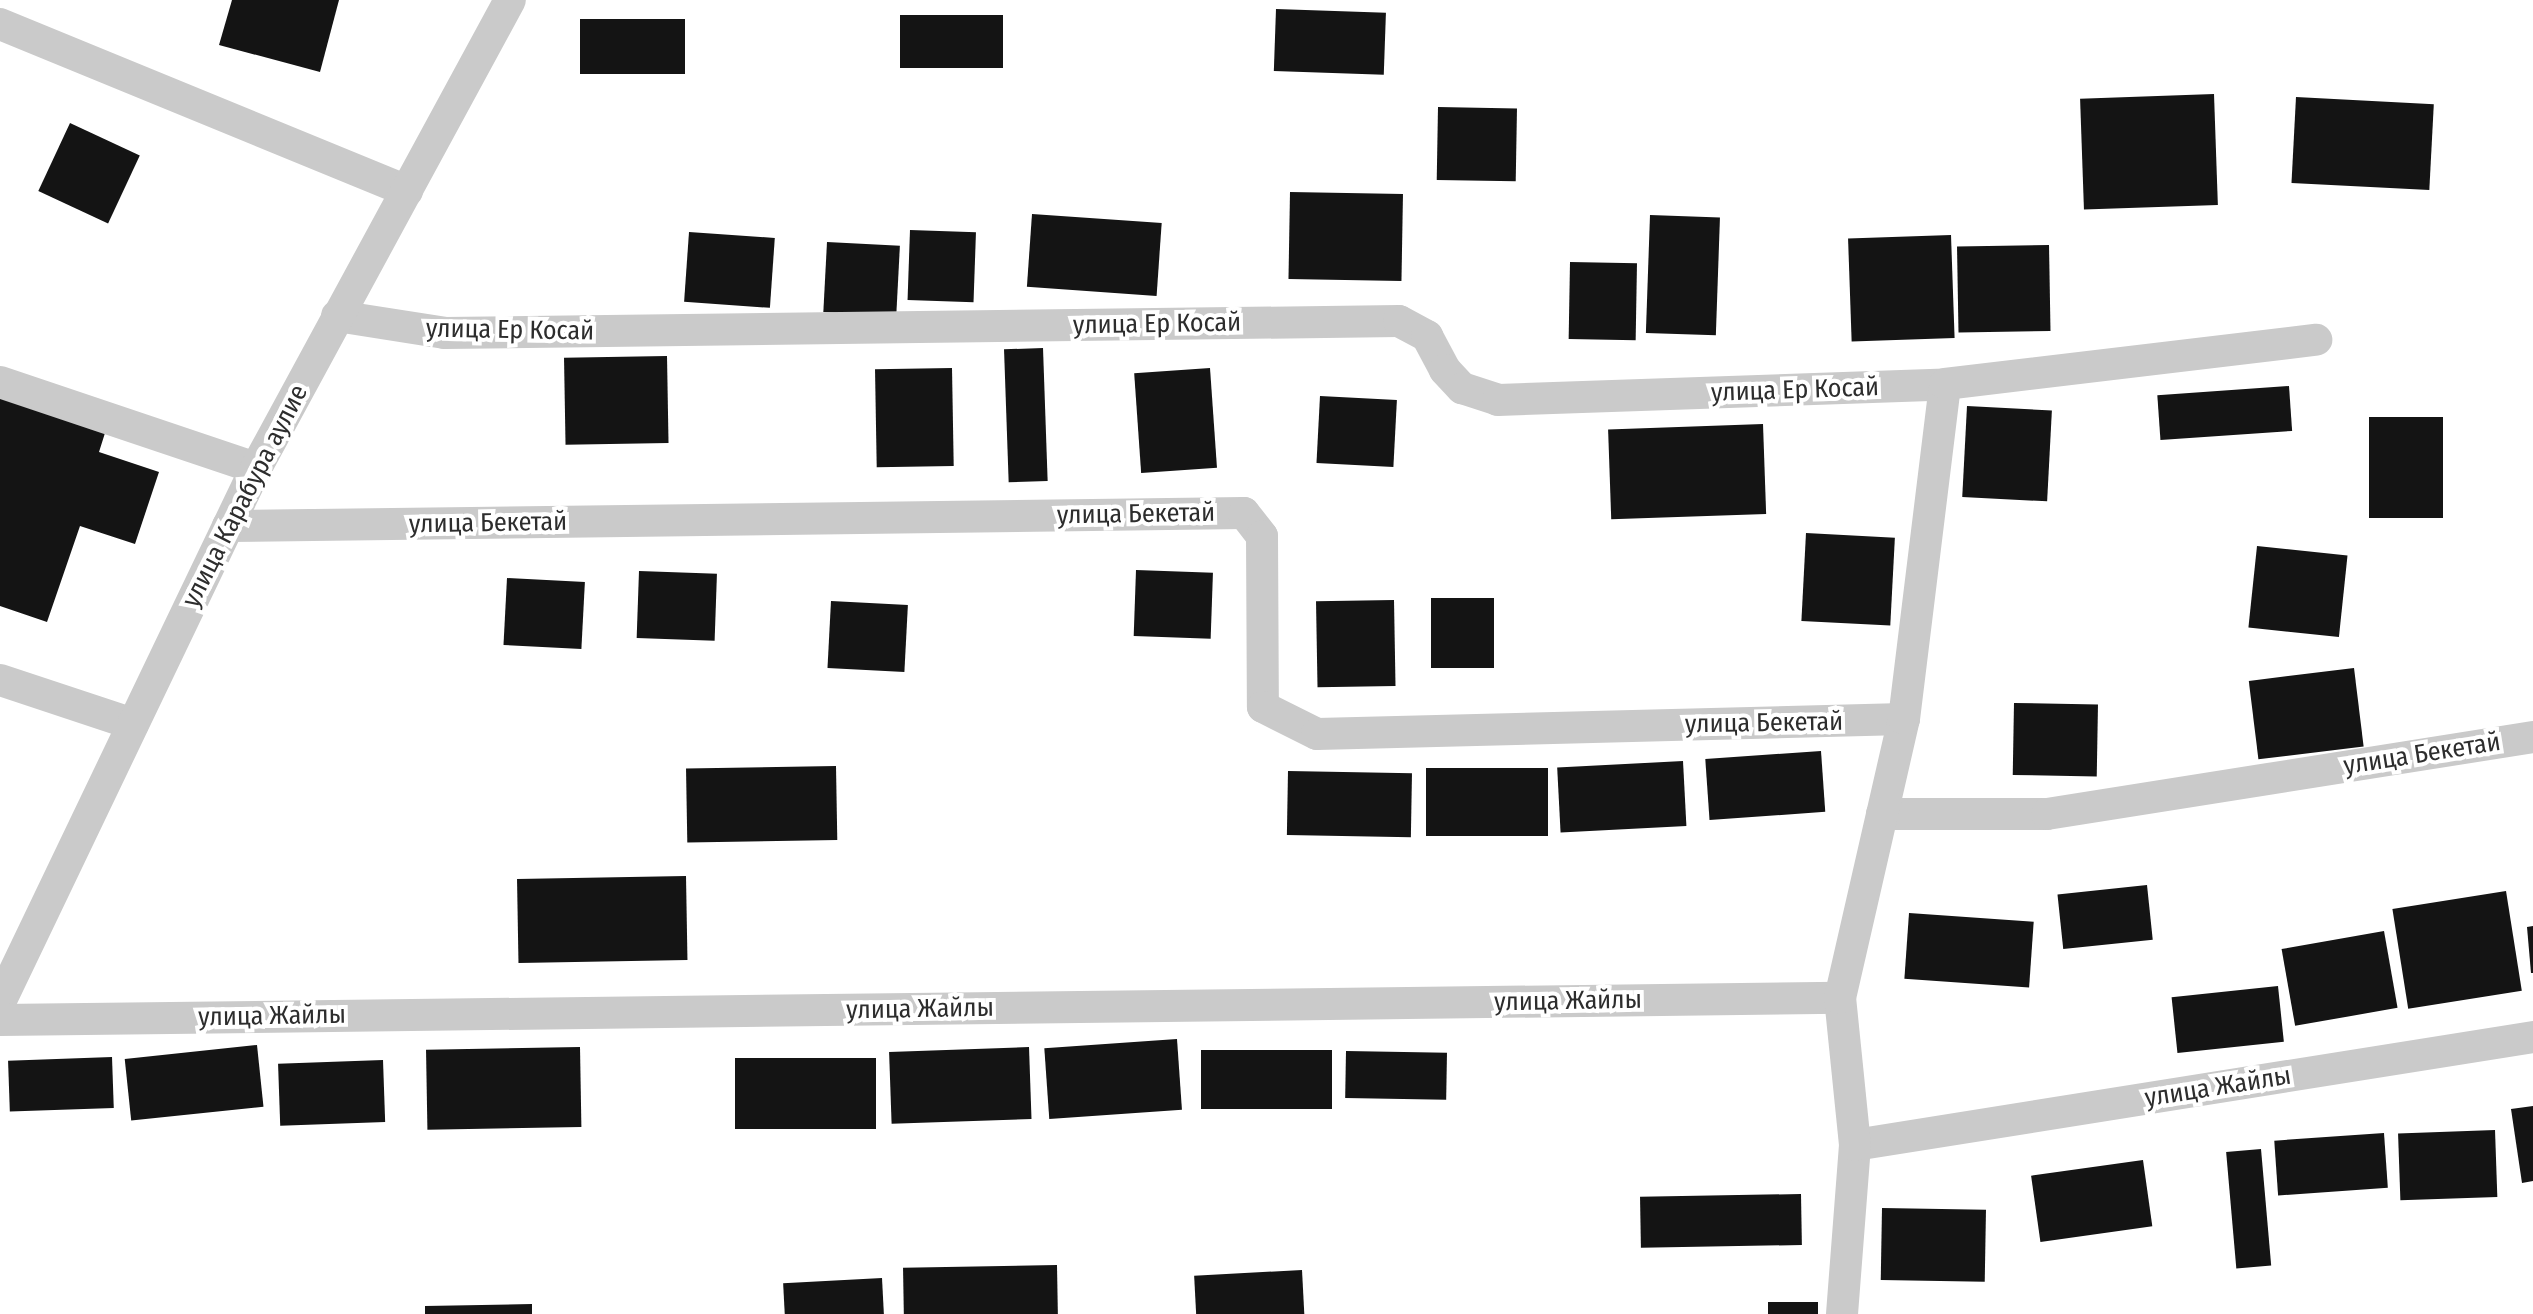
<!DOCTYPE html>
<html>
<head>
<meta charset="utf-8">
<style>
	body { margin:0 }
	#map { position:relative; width:2533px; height:1314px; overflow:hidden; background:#fff; font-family:"Fira Sans Condensed",sans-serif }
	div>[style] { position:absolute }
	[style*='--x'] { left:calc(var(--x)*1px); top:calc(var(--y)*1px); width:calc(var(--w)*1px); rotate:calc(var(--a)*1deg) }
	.building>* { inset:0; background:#141414; transform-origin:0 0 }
	.minor>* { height:32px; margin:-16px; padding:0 16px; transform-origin:16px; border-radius:16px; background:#cacaca }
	span { translate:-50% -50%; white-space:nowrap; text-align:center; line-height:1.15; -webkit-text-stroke:8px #fff; paint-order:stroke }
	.street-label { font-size:26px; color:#2d2d2d }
</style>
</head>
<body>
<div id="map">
	<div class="building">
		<div style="clip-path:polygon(232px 0,339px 0,320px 72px,219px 45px)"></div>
		<div style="left:1276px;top:9px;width:110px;height:62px;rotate:2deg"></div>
		<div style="left:900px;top:15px;width:103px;height:53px"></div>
		<div style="left:580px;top:19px;width:105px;height:55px"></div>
		<div style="left:2214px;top:94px;width:111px;height:134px;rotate:88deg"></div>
		<div style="left:2296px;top:97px;width:138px;height:86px;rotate:3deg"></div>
		<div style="left:1438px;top:107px;width:79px;height:73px;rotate:1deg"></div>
		<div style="left:70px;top:123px;width:77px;height:75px;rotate:25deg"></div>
		<div style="left:1290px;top:192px;width:113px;height:87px;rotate:1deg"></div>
		<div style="left:1032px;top:214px;width:130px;height:73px;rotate:4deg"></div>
		<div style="left:1650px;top:215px;width:70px;height:118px;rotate:2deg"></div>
		<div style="left:910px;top:230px;width:66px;height:70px;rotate:2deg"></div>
		<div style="left:689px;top:232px;width:86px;height:70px;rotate:4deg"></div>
		<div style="left:1951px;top:235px;width:103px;height:103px;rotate:88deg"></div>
		<div style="left:827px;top:242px;width:73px;height:70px;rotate:3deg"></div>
		<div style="left:2049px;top:245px;width:86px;height:92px;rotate:89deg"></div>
		<div style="left:1570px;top:262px;width:67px;height:77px;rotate:1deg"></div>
		<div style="left:1043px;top:348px;width:133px;height:39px;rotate:88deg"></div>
		<div style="left:667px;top:356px;width:87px;height:103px;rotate:89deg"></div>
		<div style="left:952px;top:368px;width:98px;height:77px;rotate:89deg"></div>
		<div style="left:1210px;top:368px;width:100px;height:76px;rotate:86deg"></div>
		<div style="left:2289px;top:386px;width:45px;height:132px;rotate:86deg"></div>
		<div style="left:1320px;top:396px;width:77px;height:67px;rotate:3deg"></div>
		<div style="clip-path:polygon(0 398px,105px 433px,99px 452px,159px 472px,135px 544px,80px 526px,47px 622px,0 606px)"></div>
		<div style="left:1967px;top:406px;width:85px;height:91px;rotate:3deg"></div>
		<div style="left:2369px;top:417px;width:74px;height:101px"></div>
		<div style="left:1763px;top:424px;width:90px;height:155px;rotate:88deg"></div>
		<div style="left:1806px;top:533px;width:89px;height:88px;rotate:3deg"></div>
		<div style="left:2257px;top:546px;width:91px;height:82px;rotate:6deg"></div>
		<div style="left:1136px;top:570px;width:77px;height:66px;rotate:2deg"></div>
		<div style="left:639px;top:571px;width:78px;height:67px;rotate:2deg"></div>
		<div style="left:507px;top:578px;width:78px;height:67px;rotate:3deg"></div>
		<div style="left:1431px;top:598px;width:63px;height:70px"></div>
		<div style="left:1394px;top:600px;width:86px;height:78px;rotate:89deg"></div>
		<div style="left:831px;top:601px;width:77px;height:67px;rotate:3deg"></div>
		<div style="left:2354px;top:668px;width:79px;height:106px;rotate:83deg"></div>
		<div style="left:2014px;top:703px;width:84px;height:72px;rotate:1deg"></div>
		<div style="left:1821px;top:751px;width:61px;height:116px;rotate:86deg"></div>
		<div style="left:1683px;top:761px;width:65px;height:126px;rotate:87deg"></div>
		<div style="left:836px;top:766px;width:74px;height:150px;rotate:89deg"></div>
		<div style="left:1426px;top:768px;width:122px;height:68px"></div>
		<div style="left:1288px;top:771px;width:124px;height:64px;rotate:1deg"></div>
		<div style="left:686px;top:876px;width:84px;height:169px;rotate:89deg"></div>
		<div style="left:2147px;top:885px;width:55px;height:90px;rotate:84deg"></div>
		<div style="left:2506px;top:891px;width:101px;height:115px;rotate:81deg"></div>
		<div style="left:1909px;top:913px;width:125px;height:66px;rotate:4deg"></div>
		<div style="clip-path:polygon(2533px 926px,2533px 973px,2531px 973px,2527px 927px)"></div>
		<div style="left:2384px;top:931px;width:78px;height:104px;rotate:80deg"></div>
		<div style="left:2278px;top:986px;width:56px;height:107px;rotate:84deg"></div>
		<div style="left:1177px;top:1039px;width:71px;height:133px;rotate:86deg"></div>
		<div style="left:257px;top:1045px;width:62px;height:133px;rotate:84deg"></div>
		<div style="left:580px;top:1047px;width:80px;height:154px;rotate:89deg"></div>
		<div style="left:1029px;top:1047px;width:72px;height:140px;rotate:88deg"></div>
		<div style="left:1201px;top:1050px;width:131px;height:59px"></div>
		<div style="left:1346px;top:1051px;width:101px;height:47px;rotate:1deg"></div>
		<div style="left:112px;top:1057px;width:51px;height:104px;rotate:88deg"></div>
		<div style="left:876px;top:1058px;width:71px;height:141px;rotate:90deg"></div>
		<div style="left:383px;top:1060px;width:62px;height:105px;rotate:88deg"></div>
		<div style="clip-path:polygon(2533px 1106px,2533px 1181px,2522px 1183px,2511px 1109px)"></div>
		<div style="left:2495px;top:1130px;width:67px;height:97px;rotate:88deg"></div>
		<div style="left:2384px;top:1133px;width:55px;height:110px;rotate:86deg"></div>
		<div style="left:2261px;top:1149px;width:117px;height:35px;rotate:85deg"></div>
		<div style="left:2143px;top:1160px;width:67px;height:113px;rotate:82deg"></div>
		<div style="left:1801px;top:1194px;width:51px;height:161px;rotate:89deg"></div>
		<div style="left:1882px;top:1208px;width:104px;height:72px;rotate:1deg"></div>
		<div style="left:1057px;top:1265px;width:49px;height:154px;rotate:89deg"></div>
		<div style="left:1302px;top:1270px;width:44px;height:108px;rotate:87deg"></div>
		<div style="left:882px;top:1278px;width:36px;height:99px;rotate:87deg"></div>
		<div style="left:1818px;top:1302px;width:12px;height:50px;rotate:90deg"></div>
		<div style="clip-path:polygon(532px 1304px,532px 1314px,425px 1314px,425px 1306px)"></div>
	</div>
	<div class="minor">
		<div style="--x:0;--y:24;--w:440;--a:22.3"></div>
		<div style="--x:337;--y:316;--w:109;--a:8.9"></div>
		<div style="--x:445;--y:333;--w:954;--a:-0.72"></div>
		<div style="--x:1399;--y:321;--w:32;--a:28"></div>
		<div style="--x:1427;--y:336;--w:38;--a:62"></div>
		<div style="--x:1445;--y:370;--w:25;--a:47"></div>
		<div style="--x:1462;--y:388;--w:38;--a:18"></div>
		<div style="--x:1498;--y:400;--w:447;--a:-2"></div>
		<div style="--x:0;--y:382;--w:270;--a:18.6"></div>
		<div style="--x:228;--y:526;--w:1016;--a:-0.73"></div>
		<div style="--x:1244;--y:513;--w:29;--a:52"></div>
		<div style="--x:1262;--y:536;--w:171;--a:89.7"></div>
		<div style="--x:1263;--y:707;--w:60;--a:26.6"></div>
		<div style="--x:1317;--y:734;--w:587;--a:-1.46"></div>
		<div style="--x:0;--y:680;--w:140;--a:18.3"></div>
		<div style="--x:1882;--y:814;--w:165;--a:0"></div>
		<div style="--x:2047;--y:814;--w:492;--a:-9"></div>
		<div style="--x:0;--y:1002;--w:592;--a:-64.39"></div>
		<div style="--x:256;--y:468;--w:532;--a:-61.51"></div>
		<div style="--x:0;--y:1020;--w:1840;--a:-0.69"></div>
		<div style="--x:1855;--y:1145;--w:687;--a:-9.05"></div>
		<div style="--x:1842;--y:1314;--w:169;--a:-85.6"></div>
		<div style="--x:1855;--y:1145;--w:148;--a:-95.8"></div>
		<div style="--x:1840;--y:998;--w:286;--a:-77.1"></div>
		<div style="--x:1904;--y:719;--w:337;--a:-83"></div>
		<div style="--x:1945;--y:384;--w:374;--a:-6.8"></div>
	</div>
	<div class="street-label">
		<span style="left:1157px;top:324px;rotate:-1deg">улица Ер Косай</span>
		<span style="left:510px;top:330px;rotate:1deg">улица Ер Косай</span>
		<span style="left:1795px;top:390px;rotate:-2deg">улица Ер Косай</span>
		<span style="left:245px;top:496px;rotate:-63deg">улица Карабура аулие</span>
		<span style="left:1136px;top:514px;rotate:-1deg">улица Бекетай</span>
		<span style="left:488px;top:523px;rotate:-1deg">улица Бекетай</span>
		<span style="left:1764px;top:723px;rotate:-1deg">улица Бекетай</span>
		<span style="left:2422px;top:754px;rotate:-9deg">улица Бекетай</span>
		<span style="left:1568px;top:1001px;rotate:-1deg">улица Жайлы</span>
		<span style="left:920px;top:1009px;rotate:-1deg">улица Жайлы</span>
		<span style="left:272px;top:1016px;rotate:-1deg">улица Жайлы</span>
		<span style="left:2218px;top:1087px;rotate:-9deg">улица Жайлы</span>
	</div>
</div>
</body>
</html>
